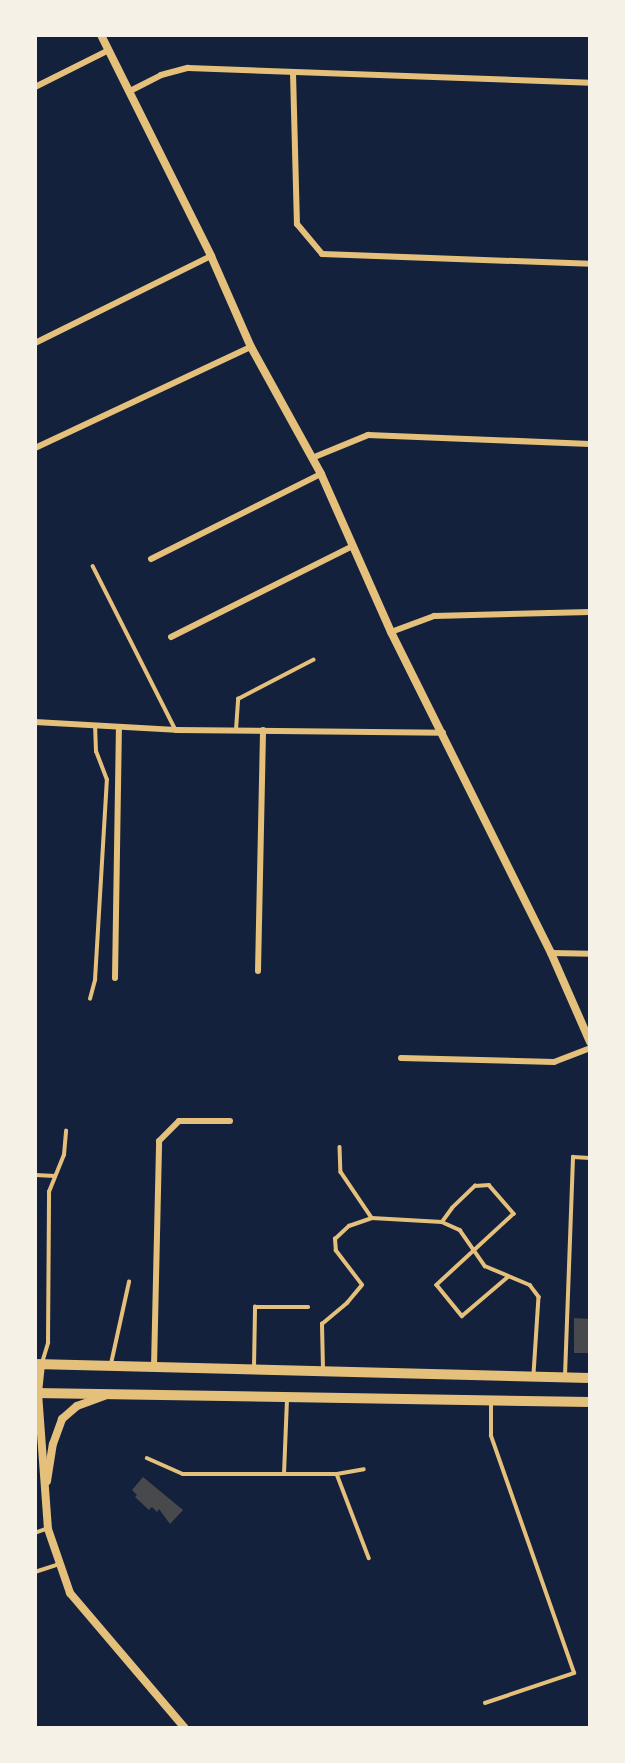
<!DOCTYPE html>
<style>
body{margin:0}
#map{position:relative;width:625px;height:1763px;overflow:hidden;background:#14213d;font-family:"PT Sans Narrow",sans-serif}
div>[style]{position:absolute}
.building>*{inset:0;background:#48494c}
.service>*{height:3.5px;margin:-1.75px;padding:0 1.75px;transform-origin:1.75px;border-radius:1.75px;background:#e5c07b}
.minor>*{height:6px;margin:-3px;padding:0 3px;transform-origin:3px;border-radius:3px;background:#e5c07b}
.tertiary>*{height:8px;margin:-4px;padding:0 4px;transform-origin:4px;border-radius:4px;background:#e5c07b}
.primary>*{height:10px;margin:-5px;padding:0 5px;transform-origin:5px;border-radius:5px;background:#e5c07b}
span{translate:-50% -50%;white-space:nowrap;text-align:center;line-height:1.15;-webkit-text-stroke:7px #f6f1e7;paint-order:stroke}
.frame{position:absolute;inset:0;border:37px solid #f6f1e7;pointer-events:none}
</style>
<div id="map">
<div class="building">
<div style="clip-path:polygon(574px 1318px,590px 1319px,590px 1353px,574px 1353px)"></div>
<div style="clip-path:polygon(143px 1477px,183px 1510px,170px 1524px,159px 1509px,157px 1512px,152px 1507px,149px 1510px,135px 1497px,137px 1495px,132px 1490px)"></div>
</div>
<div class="service">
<div style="left:93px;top:566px;width:182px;rotate:63.2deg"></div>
<div style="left:236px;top:730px;width:31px;rotate:-86deg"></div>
<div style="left:238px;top:699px;width:85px;rotate:-27.5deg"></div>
<div style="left:90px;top:999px;width:20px;rotate:-75deg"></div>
<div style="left:95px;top:980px;width:200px;rotate:-86.6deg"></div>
<div style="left:107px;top:780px;width:30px;rotate:-111deg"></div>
<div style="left:96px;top:752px;width:26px;rotate:-92deg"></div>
<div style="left:340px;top:1147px;width:25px;rotate:88deg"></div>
<div style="left:341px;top:1172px;width:55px;rotate:56deg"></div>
<div style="left:35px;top:1175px;width:20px;rotate:3deg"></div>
<div style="left:442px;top:1222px;width:17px;rotate:-54deg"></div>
<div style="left:452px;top:1208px;width:32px;rotate:-44deg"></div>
<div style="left:475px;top:1186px;width:14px;rotate:-4deg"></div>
<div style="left:489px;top:1185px;width:38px;rotate:49deg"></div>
<div style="left:514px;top:1214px;width:105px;rotate:137.3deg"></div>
<div style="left:437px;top:1285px;width:40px;rotate:51deg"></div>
<div style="left:462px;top:1316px;width:60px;rotate:-40.3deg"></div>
<div style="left:42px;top:1363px;width:21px;rotate:-73deg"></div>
<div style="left:48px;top:1343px;width:151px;rotate:-89.6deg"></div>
<div style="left:49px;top:1192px;width:40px;rotate:-68deg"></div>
<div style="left:64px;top:1155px;width:24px;rotate:-85deg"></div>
<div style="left:111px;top:1364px;width:84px;rotate:-77.6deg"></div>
<div style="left:254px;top:1367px;width:60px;rotate:-89deg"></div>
<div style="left:255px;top:1307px;width:53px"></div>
<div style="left:323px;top:1369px;width:45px;rotate:-91.3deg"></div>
<div style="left:322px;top:1324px;width:33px;rotate:-40deg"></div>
<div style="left:347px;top:1303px;width:23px;rotate:-50deg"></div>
<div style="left:362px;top:1285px;width:43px;rotate:-127.4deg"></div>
<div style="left:336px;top:1251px;width:12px;rotate:-95deg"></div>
<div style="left:335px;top:1239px;width:19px;rotate:-43deg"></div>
<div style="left:349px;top:1226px;width:24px;rotate:-19deg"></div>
<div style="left:372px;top:1218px;width:70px;rotate:3.3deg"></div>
<div style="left:442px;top:1222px;width:20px;rotate:24deg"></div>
<div style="left:460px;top:1230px;width:44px;rotate:55.2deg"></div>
<div style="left:485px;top:1266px;width:49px;rotate:22.9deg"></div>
<div style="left:530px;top:1285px;width:15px;rotate:53deg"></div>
<div style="left:539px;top:1297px;width:77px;rotate:93.7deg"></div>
<div style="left:565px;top:1376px;width:219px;rotate:-87.9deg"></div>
<div style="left:573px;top:1157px;width:17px;rotate:3deg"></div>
<div style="left:147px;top:1458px;width:39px;rotate:24deg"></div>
<div style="left:183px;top:1474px;width:154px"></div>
<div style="left:337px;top:1474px;width:27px;rotate:-10deg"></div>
<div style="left:284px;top:1474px;width:75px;rotate:-87.7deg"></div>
<div style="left:337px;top:1474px;width:90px;rotate:69.1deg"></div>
<div style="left:35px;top:1533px;width:12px;rotate:-20deg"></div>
<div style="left:35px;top:1572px;width:25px;rotate:-18deg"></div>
<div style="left:485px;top:1703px;width:94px;rotate:-18.6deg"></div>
<div style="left:574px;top:1673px;width:251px;rotate:-109.3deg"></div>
<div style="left:491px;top:1436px;width:35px;rotate:-90deg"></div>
</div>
<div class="minor">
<div style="left:293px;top:73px;width:151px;rotate:88.5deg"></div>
<div style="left:297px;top:224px;width:39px;rotate:50deg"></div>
<div style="left:322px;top:254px;width:268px;rotate:2.1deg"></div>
<div style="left:35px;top:87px;width:83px;rotate:-26.6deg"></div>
<div style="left:130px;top:91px;width:35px;rotate:-27deg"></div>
<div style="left:161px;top:75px;width:28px;rotate:-15deg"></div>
<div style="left:188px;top:68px;width:402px;rotate:2.1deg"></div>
<div style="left:35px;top:343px;width:196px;rotate:-26.3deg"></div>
<div style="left:35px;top:448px;width:238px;rotate:-25.1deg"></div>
<div style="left:312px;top:458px;width:61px;rotate:-22.3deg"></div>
<div style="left:368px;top:435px;width:222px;rotate:2.3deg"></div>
<div style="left:151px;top:559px;width:190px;rotate:-26.6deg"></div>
<div style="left:391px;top:632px;width:46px;rotate:-20.4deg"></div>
<div style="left:434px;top:616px;width:156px;rotate:-1.5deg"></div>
<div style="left:171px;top:637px;width:203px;rotate:-26.6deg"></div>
<div style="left:35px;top:722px;width:141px;rotate:3.2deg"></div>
<div style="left:176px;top:730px;width:267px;rotate:0.6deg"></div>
<div style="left:551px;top:953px;width:39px;rotate:1deg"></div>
<div style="left:258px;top:971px;width:241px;rotate:-88.8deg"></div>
<div style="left:115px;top:978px;width:250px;rotate:-89.1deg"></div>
<div style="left:401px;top:1058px;width:153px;rotate:1.5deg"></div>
<div style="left:554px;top:1062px;width:39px;rotate:-21deg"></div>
<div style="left:154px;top:1367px;width:226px;rotate:-88.7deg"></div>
<div style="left:159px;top:1141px;width:28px;rotate:-45deg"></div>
<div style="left:179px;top:1121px;width:51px"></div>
</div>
<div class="tertiary">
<div style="left:101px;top:35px;width:247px;rotate:63.5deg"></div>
<div style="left:211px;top:256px;width:99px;rotate:66.3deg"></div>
<div style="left:251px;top:347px;width:145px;rotate:61.1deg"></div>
<div style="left:321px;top:474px;width:173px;rotate:66.1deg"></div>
<div style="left:391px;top:632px;width:359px;rotate:63.5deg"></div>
<div style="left:551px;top:953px;width:97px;rotate:66.3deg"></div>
<div style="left:41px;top:1364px;width:29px;rotate:96deg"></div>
<div style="left:38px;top:1393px;width:136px;rotate:85.8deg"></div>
<div style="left:48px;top:1529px;width:68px;rotate:71deg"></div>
<div style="left:70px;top:1593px;width:177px;rotate:49.6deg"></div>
<div style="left:47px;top:1481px;width:37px;rotate:-81deg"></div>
<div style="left:53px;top:1444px;width:27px;rotate:-70deg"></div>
<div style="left:62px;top:1419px;width:20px;rotate:-41deg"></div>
<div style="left:77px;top:1406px;width:29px;rotate:-20deg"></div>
</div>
<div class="primary">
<div style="left:35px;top:1364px;width:555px;rotate:1.44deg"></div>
<div style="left:35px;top:1393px;width:555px;rotate:0.93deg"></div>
</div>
<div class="frame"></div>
</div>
